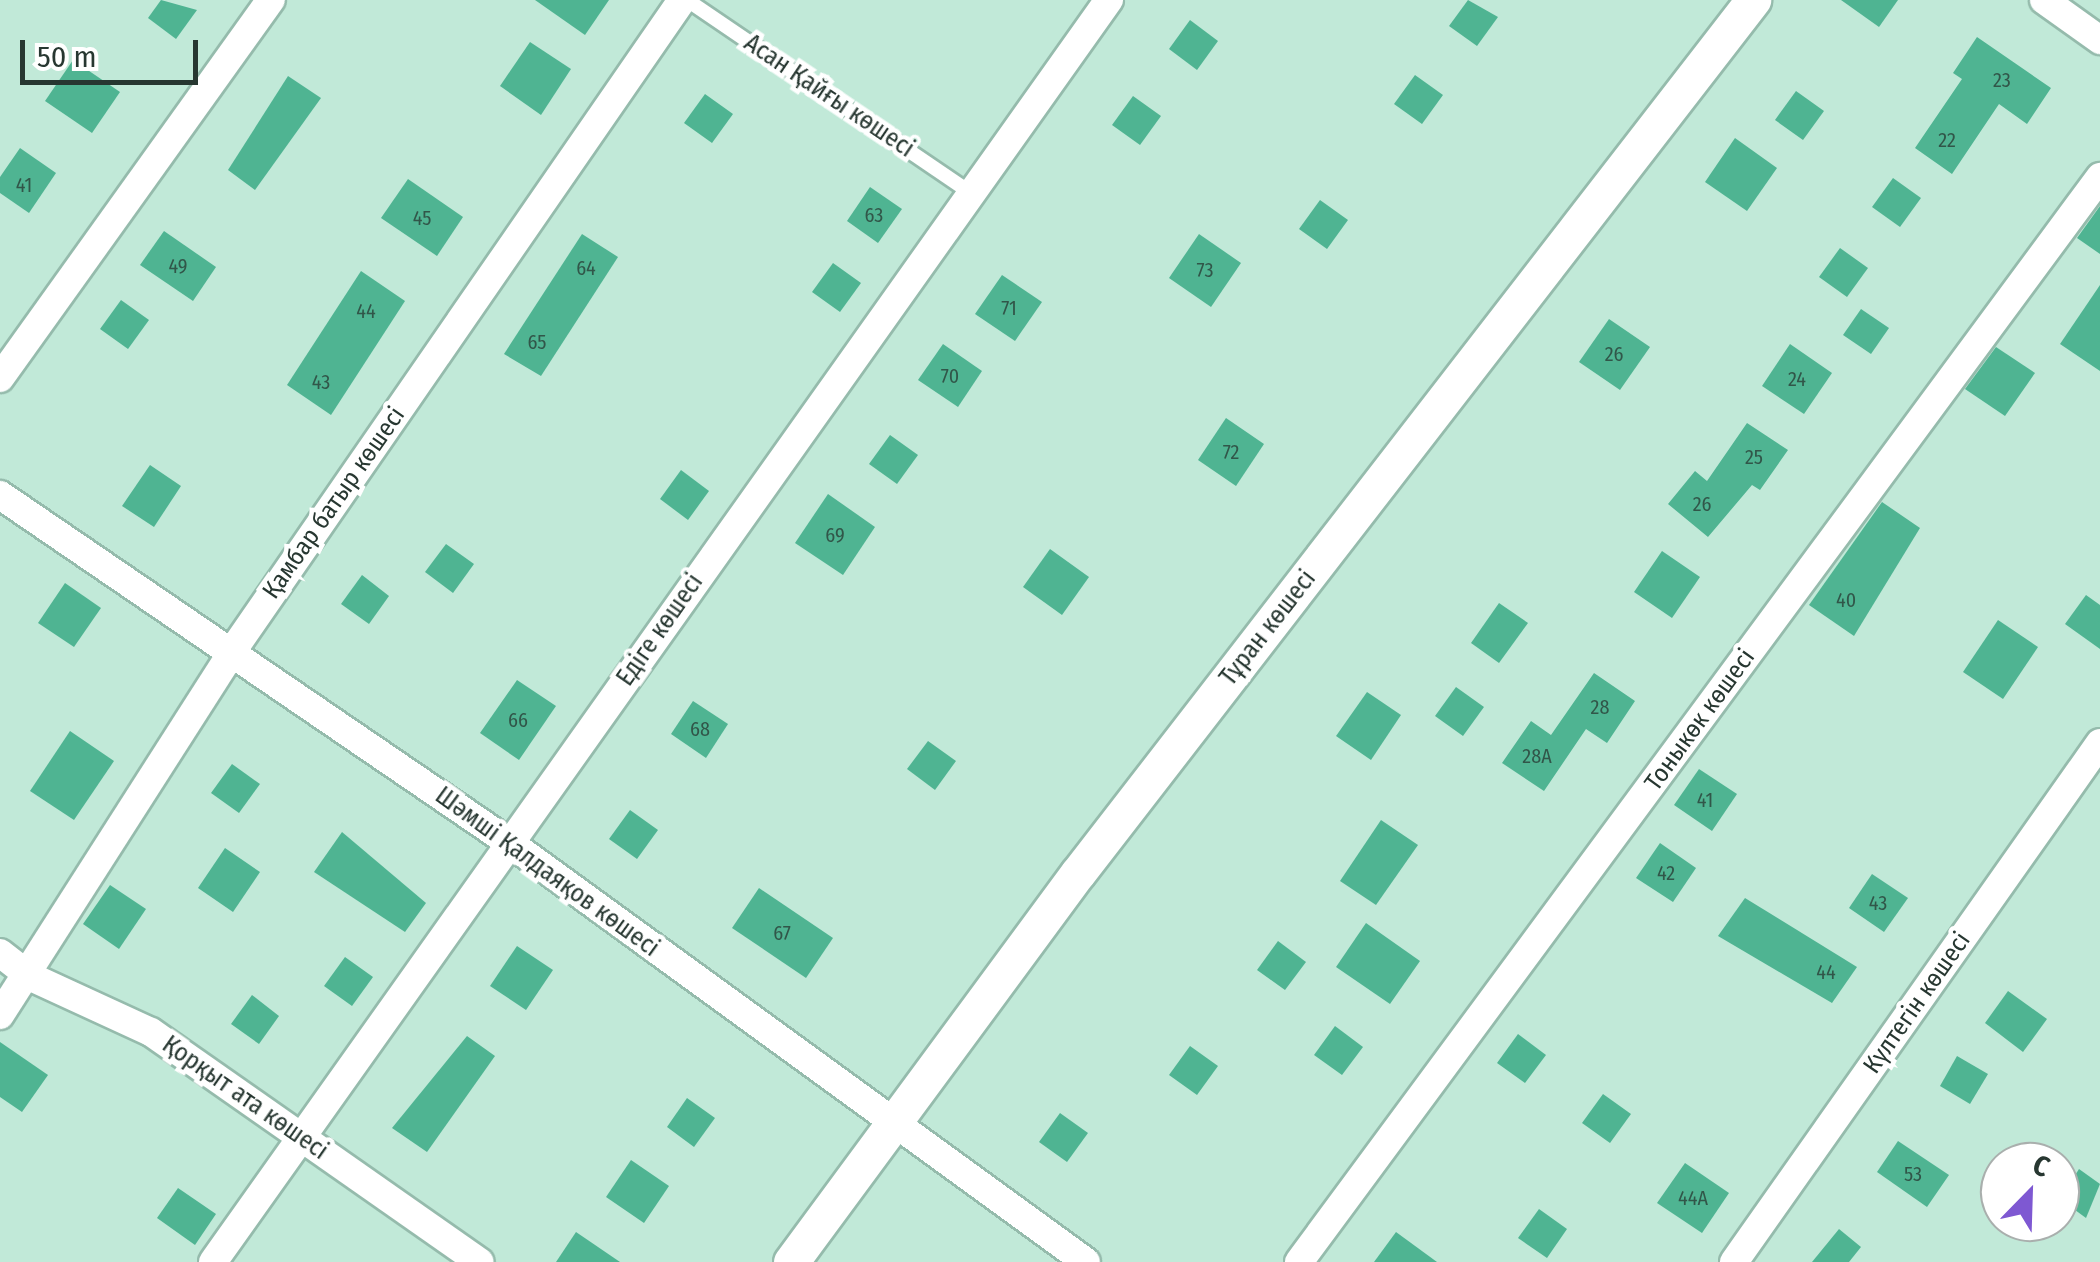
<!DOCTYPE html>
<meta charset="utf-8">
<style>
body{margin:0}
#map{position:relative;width:2100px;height:1262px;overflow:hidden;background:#c1e9d8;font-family:"Fira Sans Condensed",sans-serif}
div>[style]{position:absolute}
.building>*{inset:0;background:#4fb492}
.roads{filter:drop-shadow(2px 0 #95bbac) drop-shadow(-2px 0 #95bbac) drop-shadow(0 2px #95bbac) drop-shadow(0 -2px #95bbac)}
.service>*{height:14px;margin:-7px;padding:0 7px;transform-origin:7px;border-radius:7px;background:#fff}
.minor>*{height:28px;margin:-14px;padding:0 14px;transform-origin:14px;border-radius:14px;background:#fff}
.tertiary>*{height:35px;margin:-17.5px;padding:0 17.5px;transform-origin:17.5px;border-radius:17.5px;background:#fff}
span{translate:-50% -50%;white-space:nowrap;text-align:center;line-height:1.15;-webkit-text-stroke:9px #fff;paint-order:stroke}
.number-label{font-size:20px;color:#315649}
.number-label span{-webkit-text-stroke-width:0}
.street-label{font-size:25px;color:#273731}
.north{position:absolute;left:1980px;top:1142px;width:100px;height:100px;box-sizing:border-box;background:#fff;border:2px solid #a9afad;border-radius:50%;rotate:23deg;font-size:28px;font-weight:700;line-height:40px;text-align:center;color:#273731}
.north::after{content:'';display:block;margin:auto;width:35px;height:45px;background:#7e58d2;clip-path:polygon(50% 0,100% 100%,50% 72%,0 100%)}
.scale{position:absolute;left:20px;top:40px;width:178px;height:45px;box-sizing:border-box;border:5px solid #273731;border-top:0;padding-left:12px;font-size:30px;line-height:35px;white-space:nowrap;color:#273731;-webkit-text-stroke:8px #fff;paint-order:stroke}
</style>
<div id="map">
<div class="building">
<div style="clip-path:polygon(161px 0,197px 10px,176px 39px,148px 18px)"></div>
<div style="clip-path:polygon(535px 0,609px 0,585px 35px)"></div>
<div style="clip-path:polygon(1468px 0,1498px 17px,1477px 46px,1449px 26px)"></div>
<div style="clip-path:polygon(1841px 0,1898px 0,1879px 27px)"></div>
<div style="clip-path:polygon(1190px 20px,1218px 41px,1197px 70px,1169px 49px)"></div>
<div style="clip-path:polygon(1977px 37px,2051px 88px,2027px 124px,1999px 104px,1952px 174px,1915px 148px,1962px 79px,1953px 73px)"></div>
<div style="clip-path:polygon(530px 42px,571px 69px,541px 115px,500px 86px)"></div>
<div style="clip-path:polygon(73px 60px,120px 92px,92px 133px,45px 101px)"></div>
<div style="clip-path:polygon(1415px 75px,1443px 95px,1422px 124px,1394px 104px)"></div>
<div style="clip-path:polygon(288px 76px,321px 98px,255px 190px,228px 170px)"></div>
<div style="clip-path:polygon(1796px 91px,1824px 111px,1803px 140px,1775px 120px)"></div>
<div style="clip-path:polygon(705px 94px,733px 114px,712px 143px,684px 123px)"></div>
<div style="clip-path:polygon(1133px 96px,1161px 116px,1140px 145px,1112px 125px)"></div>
<div style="clip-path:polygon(1735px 138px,1777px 168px,1747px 211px,1705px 182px)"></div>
<div style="clip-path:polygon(20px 148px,56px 173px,29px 213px,0 193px,0 177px)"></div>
<div style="clip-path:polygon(1893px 178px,1921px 198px,1900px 227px,1872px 207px)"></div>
<div style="clip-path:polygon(408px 179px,463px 217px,437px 256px,381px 218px)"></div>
<div style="clip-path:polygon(870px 187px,902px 209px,878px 243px,847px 221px)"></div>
<div style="clip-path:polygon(1320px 200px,1348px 220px,1327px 249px,1299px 229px)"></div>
<div style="clip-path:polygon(2100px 206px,2100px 254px,2077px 238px)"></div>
<div style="clip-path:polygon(164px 231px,216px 267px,193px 301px,140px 265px)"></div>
<div style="clip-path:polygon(582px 234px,618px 257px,541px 376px,504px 354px)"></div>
<div style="clip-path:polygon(1199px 234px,1241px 263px,1211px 307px,1169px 278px)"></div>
<div style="clip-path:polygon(1840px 248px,1868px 268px,1847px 297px,1819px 277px)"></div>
<div style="clip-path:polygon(833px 263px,861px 283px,840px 312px,812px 292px)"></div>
<div style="clip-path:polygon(361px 271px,405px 301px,331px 415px,287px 385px)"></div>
<div style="clip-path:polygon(1002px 275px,1042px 302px,1015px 341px,975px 314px)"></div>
<div style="clip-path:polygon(2100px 285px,2100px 371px,2060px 344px)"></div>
<div style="clip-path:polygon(121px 300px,149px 320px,128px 349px,100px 329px)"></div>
<div style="clip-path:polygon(1861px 309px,1889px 328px,1871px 354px,1843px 335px)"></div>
<div style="clip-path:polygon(1609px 319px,1650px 347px,1620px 390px,1579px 362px)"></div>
<div style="clip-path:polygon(943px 344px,982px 371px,958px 407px,918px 380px)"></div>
<div style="clip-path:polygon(1790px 344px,1832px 373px,1804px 414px,1762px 386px)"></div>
<div style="clip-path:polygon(1996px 347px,2035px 373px,2005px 416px,1965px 389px)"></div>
<div style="clip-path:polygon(1226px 418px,1264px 444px,1236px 486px,1198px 460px)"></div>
<div style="clip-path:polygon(1747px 423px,1788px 450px,1760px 490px,1752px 485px,1708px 537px,1668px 504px,1695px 471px,1707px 481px)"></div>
<div style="clip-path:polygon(890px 435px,918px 455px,897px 484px,869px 464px)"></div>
<div style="clip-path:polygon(150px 465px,181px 486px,154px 527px,122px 506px)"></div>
<div style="clip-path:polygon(681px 470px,709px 491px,688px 520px,660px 499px)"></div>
<div style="clip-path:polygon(828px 494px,875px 527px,843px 575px,795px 543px)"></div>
<div style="clip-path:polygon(1882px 502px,1920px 528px,1854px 636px,1809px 605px)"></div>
<div style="clip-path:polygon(446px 544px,474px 564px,453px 593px,425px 572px)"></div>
<div style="clip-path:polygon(1050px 549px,1089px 577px,1062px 615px,1023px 587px)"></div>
<div style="clip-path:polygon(1662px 551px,1700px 577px,1672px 618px,1634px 592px)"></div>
<div style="clip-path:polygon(362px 575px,389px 596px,369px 624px,341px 604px)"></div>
<div style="clip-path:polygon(65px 583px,101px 608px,74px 647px,38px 623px)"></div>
<div style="clip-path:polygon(2086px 595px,2100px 605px,2100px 649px,2065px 624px)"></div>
<div style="clip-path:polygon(1499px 603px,1528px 623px,1499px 663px,1471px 643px)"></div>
<div style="clip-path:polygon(1998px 620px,2038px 647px,2003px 699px,1963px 672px)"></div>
<div style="clip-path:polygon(1594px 673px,1635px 701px,1607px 743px,1586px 729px,1544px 791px,1502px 763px,1531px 721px,1551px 735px)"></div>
<div style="clip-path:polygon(517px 680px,556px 706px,519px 760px,480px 733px)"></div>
<div style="clip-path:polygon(1456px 687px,1484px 707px,1463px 736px,1435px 716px)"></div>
<div style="clip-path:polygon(1367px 692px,1401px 715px,1371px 760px,1336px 736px)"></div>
<div style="clip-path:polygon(693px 701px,728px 724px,706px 758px,671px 734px)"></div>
<div style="clip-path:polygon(70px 731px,114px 761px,74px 820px,30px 791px)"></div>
<div style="clip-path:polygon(928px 741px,956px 761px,935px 790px,907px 769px)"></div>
<div style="clip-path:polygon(232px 764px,260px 784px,239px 813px,211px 793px)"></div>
<div style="clip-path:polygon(1699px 769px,1737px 794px,1712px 831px,1674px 805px)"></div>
<div style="clip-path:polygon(630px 810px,658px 830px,637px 859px,609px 839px)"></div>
<div style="clip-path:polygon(1381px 820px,1418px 845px,1376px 905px,1340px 881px)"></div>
<div style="clip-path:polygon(342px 832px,426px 903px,405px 932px,314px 872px)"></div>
<div style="clip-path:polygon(1660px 843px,1696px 868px,1673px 902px,1636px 878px)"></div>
<div style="clip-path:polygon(225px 848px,260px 872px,233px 912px,198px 888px)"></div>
<div style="clip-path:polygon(1872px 874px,1908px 898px,1884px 932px,1849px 908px)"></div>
<div style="clip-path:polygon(110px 885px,146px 909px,119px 949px,83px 924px)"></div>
<div style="clip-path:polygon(759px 888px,833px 938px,806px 978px,732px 928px)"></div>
<div style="clip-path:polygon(1745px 898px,1857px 967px,1832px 1003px,1718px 936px)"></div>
<div style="clip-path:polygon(1366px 923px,1420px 961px,1390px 1004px,1336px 967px)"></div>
<div style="clip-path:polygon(1278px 941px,1306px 962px,1285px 990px,1257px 970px)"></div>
<div style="clip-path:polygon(517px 946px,553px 970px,526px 1010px,490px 986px)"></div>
<div style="clip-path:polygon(345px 957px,373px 977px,352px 1006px,324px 986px)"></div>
<div style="clip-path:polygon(2008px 991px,2047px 1019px,2023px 1052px,1985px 1023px)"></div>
<div style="clip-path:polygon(252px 995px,279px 1016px,259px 1044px,231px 1024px)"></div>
<div style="clip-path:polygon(1335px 1026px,1363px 1047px,1342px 1075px,1314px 1055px)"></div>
<div style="clip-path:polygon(1518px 1034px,1546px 1055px,1525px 1083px,1497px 1063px)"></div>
<div style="clip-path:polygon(467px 1036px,495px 1056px,427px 1152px,392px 1128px)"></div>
<div style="clip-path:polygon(0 1042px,48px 1075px,22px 1112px,0 1097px)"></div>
<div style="clip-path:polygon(1190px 1046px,1218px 1066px,1197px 1095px,1169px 1075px)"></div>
<div style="clip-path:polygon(1957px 1056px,1988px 1074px,1970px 1104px,1940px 1086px)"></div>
<div style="clip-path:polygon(1603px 1094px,1631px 1114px,1610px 1143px,1582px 1123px)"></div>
<div style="clip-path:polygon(687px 1098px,715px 1118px,694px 1147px,667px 1127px)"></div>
<div style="clip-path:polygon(1060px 1113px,1088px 1133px,1067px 1162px,1039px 1142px)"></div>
<div style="clip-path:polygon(1898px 1141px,1949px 1175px,1927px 1207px,1877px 1172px)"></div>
<div style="clip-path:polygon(631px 1160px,669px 1186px,644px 1223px,606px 1197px)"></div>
<div style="clip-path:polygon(1685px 1163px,1729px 1193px,1702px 1233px,1657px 1203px)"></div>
<div style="clip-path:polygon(2079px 1169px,2100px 1184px,2086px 1218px,2060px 1199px)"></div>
<div style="clip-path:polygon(178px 1188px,216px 1214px,195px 1245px,157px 1218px)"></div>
<div style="clip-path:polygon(1539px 1209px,1567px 1229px,1547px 1258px,1518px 1238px)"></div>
<div style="clip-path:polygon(1839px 1229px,1861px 1247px,1849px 1262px,1812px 1262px)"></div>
<div style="clip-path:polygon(576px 1232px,620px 1262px,556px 1262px)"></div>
<div style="clip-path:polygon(1396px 1232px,1437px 1262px,1374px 1262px)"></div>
</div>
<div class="roads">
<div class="service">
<div style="left:687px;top:0;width:343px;rotate:34.2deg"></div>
</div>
<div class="minor">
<div style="left:2044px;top:0;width:69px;rotate:35.5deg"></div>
<div style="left:0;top:378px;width:465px;rotate:-54.4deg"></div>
<div style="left:0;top:495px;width:617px;rotate:34.31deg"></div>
<div style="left:510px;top:843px;width:712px;rotate:36.03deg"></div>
<div style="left:0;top:953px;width:37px;rotate:38deg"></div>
<div style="left:29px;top:976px;width:134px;rotate:24.7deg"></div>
<div style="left:151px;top:1032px;width:401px;rotate:35deg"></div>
<div style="left:0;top:1015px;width:433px;rotate:-57.4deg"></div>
<div style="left:233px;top:650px;width:790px;rotate:-55.36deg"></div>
<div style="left:213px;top:1262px;width:1548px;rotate:-54.63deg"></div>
<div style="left:1299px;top:1262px;width:1349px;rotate:-53.56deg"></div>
<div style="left:1734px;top:1262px;width:635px;rotate:-54.81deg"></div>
</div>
<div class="tertiary">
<div style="left:791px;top:1262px;width:483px;rotate:-53.6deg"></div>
<div style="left:1078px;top:873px;width:1104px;rotate:-52.29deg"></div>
</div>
</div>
<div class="number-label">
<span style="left:2002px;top:80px">23</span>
<span style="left:1947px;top:140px">22</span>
<span style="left:24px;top:185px">41</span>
<span style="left:874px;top:215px">63</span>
<span style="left:422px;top:218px">45</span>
<span style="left:178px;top:266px">49</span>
<span style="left:586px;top:268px">64</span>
<span style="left:1205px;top:270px">73</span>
<span style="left:1009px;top:308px">71</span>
<span style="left:366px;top:311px">44</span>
<span style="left:537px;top:342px">65</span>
<span style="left:1614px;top:354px">26</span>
<span style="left:950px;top:376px">70</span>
<span style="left:1797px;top:379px">24</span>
<span style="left:321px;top:382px">43</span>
<span style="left:1231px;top:452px">72</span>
<span style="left:1754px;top:457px">25</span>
<span style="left:1702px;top:504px">26</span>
<span style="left:835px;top:535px">69</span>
<span style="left:1846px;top:600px">40</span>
<span style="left:1600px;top:707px">28</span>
<span style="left:518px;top:720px">66</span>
<span style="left:700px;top:729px">68</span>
<span style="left:1537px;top:756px">28А</span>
<span style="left:1705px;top:800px">41</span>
<span style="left:1666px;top:873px">42</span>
<span style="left:1878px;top:903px">43</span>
<span style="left:782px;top:933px">67</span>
<span style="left:1826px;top:972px">44</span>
<span style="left:1913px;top:1174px">53</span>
<span style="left:1693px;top:1198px">44А</span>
</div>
<div class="street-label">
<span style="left:829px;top:96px;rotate:34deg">Асан Қайғы көшесі</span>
<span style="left:334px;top:503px;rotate:-55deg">Қамбар батыр көшесі</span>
<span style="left:1268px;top:628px;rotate:-52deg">Тұран көшесі</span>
<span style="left:660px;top:630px;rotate:-55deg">Едіге көшесі</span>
<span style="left:1700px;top:720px;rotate:-54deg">Тоныкөк көшесі</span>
<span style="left:547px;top:872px;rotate:36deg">Шәмші Қалдаяқов көшесі</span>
<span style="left:1917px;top:1003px;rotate:-55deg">Күлтегін көшесі</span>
<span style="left:245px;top:1098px;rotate:35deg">Қорқыт ата көшесі</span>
</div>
<div class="north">С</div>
<div class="scale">50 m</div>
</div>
